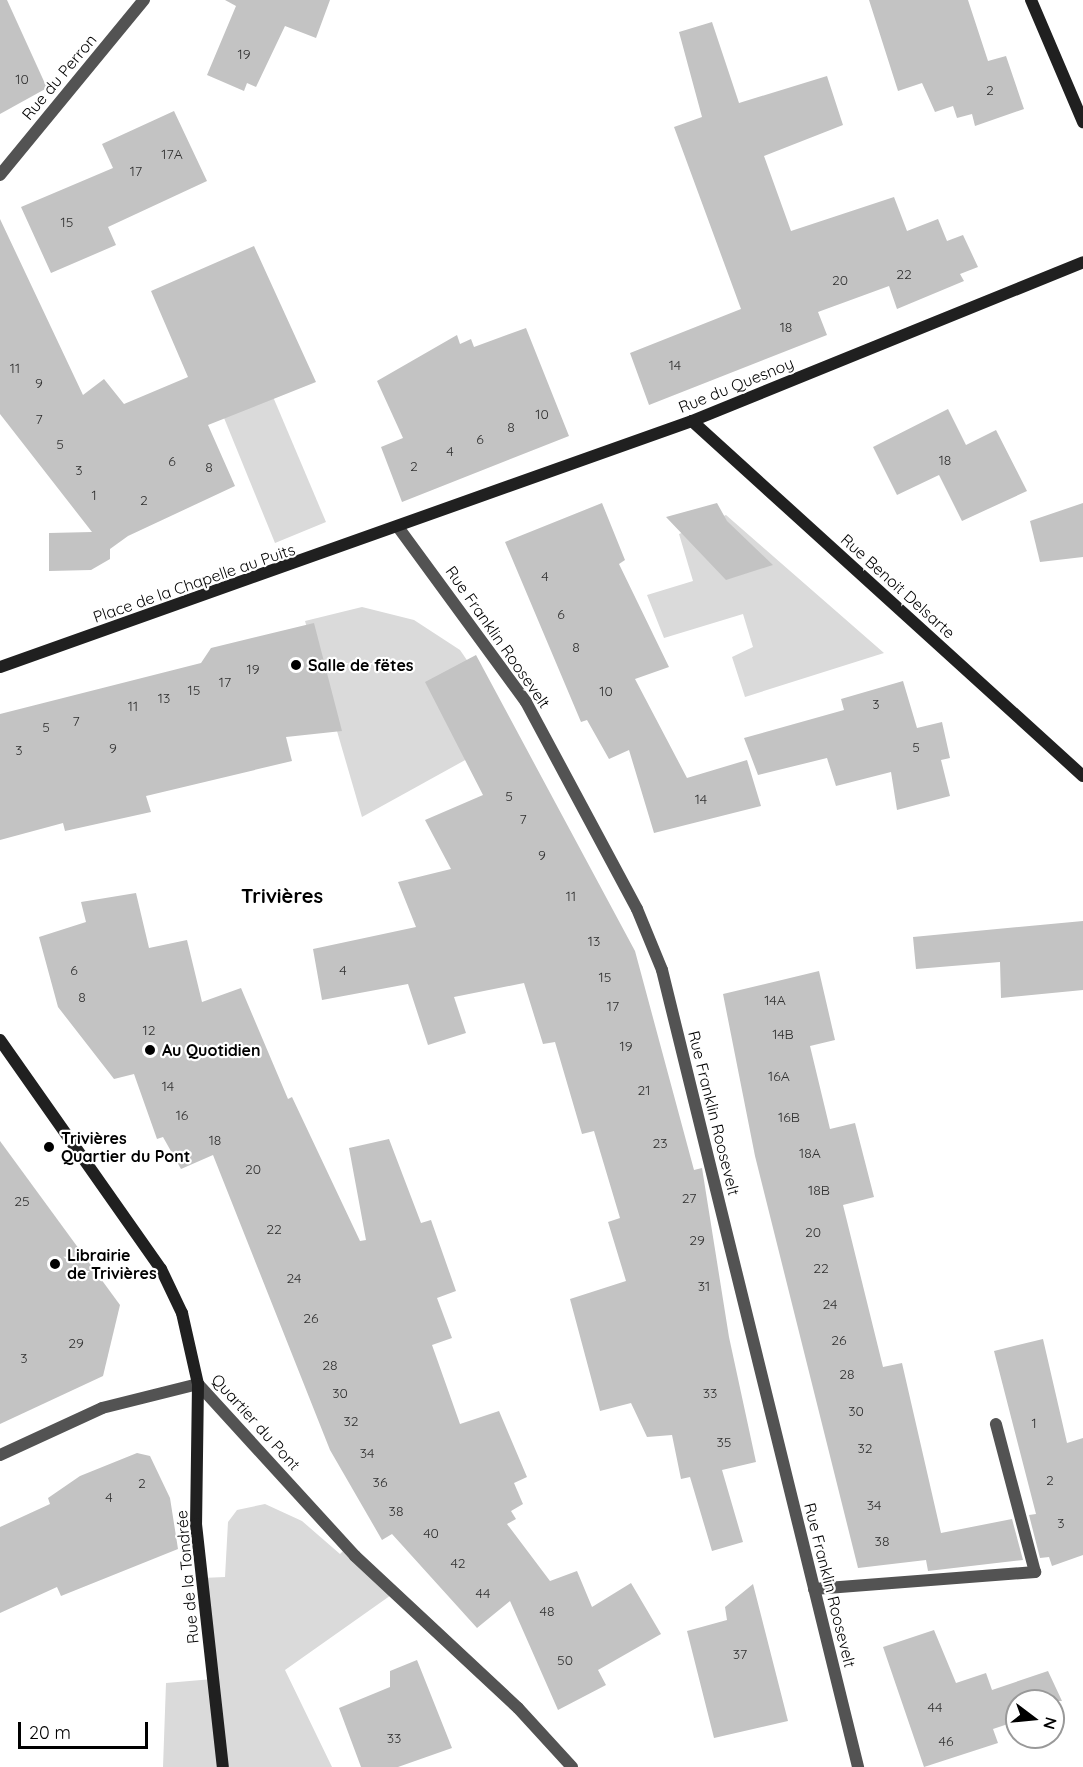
<!DOCTYPE html>
<meta charset="utf-8">
<style>
body{margin:0}
#map{position:relative;width:1083px;height:1767px;overflow:hidden;background:#fff;font-family:Quicksand,sans-serif}
div>[style]{position:absolute}
.green>*{inset:0;background:#dadada}
.building>*{inset:0;background:#c3c3c3}
.lane>*{height:12px;margin:-6px;padding:0 6px;transform-origin:6px;border-radius:6px;background:#535353}
.street>*{height:12px;margin:-6px;padding:0 6px;transform-origin:6px;border-radius:6px;background:#535353}
.secondary>*{height:12px;margin:-6px;padding:0 6px;transform-origin:6px;border-radius:6px;background:#202020}
.dots>*{width:16px;height:16px;translate:-50% -50%;box-sizing:border-box;border:3px solid #fff;border-radius:50%}
span{translate:-50% -50%;white-space:nowrap;text-align:center;line-height:1.15;-webkit-text-stroke:4.5px #fff;paint-order:stroke}
.number-label{font-size:14px;color:#313131}
.number-label span{-webkit-text-stroke-width:0}
.street-label{font-size:16px;color:#000}
.poi-label{font-size:16px;color:#000;font-weight:700}
.left{translate:0 -50%;text-align:left}
.quarter-label{font-size:20px;color:#000;font-weight:700}
.north{position:absolute;left:1005px;top:1689px;width:60px;height:60px;box-sizing:border-box;background:#fff;border:2px solid #999;border-radius:50%;rotate:106deg;font-size:16px;font-weight:700;line-height:24px;text-align:center;color:#000}
.north::after{content:'';display:block;margin:auto;width:21px;height:27px;background:#000;clip-path:polygon(50% 0,100% 100%,50% 72%,0 100%)}
.scale{position:absolute;left:18px;top:1722px;width:130px;height:27px;box-sizing:border-box;border:3px solid #000;border-top:0;padding-left:8px;font-size:18px;line-height:21px;white-space:nowrap;color:#000;-webkit-text-stroke:4px #fff;paint-order:stroke}
</style>
<div id="map">
<div class="green">
<div style="clip-path:polygon(271px 392px,326px 522px,275px 543px,222px 413px)"></div>
<div style="clip-path:polygon(726px 515px,884px 653px,745px 697px,732px 657px,753px 647px,743px 614px,664px 638px,647px 595px,693px 581px,679px 534px)"></div>
<div style="clip-path:polygon(362px 607px,414px 620px,460px 650px,516px 732px,362px 817px,305px 621px)"></div>
<div style="clip-path:polygon(265px 1504px,302px 1521px,340px 1554px,347px 1547px,394px 1593px,285px 1670px,332px 1767px,163px 1767px,166px 1683px,213px 1679px,202px 1578px,225px 1577px,228px 1522px,237px 1510px)"></div>
</div>
<div class="building">
<div style="clip-path:polygon(0 0,7px 0,47px 88px,0 114px)"></div>
<div style="clip-path:polygon(225px 0,330px 0,316px 38px,285px 26px,256px 87px,247px 83px,244px 91px,207px 75px,236px 6px)"></div>
<div style="clip-path:polygon(869px 0,968px 0,988px 61px,1006px 56px,1024px 109px,975px 126px,972px 114px,957px 118px,953px 106px,935px 112px,922px 83px,898px 91px)"></div>
<div style="clip-path:polygon(712px 22px,739px 103px,827px 76px,843px 125px,764px 156px,791px 231px,894px 197px,907px 231px,938px 219px,947px 241px,963px 235px,978px 267px,960px 274px,964px 281px,897px 309px,889px 286px,818px 312px,827px 335px,649px 405px,630px 353px,741px 309px,674px 127px,702px 117px,679px 32px)"></div>
<div style="clip-path:polygon(174px 111px,207px 181px,108px 227px,116px 245px,51px 273px,21px 207px,113px 168px,102px 144px)"></div>
<div style="clip-path:polygon(0 219px,83px 395px,104px 379px,124px 404px,188px 377px,151px 291px,254px 246px,316px 382px,208px 425px,235px 486px,128px 536px,110px 549px,110px 559px,91px 570px,49px 571px,49px 533px,92px 532px,0 414px)"></div>
<div style="clip-path:polygon(526px 328px,569px 436px,402px 502px,381px 447px,403px 438px,377px 381px,457px 335px,460px 344px,471px 339px,474px 347px)"></div>
<div style="clip-path:polygon(948px 409px,966px 445px,996px 430px,1027px 491px,962px 521px,939px 475px,897px 495px,873px 447px)"></div>
<div style="clip-path:polygon(602px 503px,625px 560px,619px 564px,669px 667px,635px 679px,687px 778px,747px 760px,761px 806px,654px 833px,629px 750px,609px 759px,587px 720px,581px 722px,505px 542px)"></div>
<div style="clip-path:polygon(717px 503px,727px 521px,773px 565px,726px 580px,666px 517px)"></div>
<div style="clip-path:polygon(1083px 503px,1083px 557px,1040px 562px,1030px 521px)"></div>
<div style="clip-path:polygon(314px 623px,342px 731px,286px 737px,292px 761px,146px 796px,151px 812px,65px 831px,63px 823px,0 840px,0 714px,201px 663px,211px 648px)"></div>
<div style="clip-path:polygon(476px 655px,635px 951px,694px 1170px,702px 1168px,729px 1337px,756px 1462px,722px 1470px,743px 1542px,712px 1551px,690px 1477px,681px 1479px,672px 1435px,647px 1437px,631px 1403px,600px 1411px,570px 1299px,626px 1281px,608px 1222px,620px 1218px,594px 1131px,582px 1134px,555px 1042px,543px 1044px,524px 983px,454px 997px,466px 1033px,428px 1045px,408px 984px,322px 1000px,313px 949px,416px 927px,398px 882px,451px 869px,425px 820px,483px 795px,425px 682px)"></div>
<div style="clip-path:polygon(903px 681px,917px 728px,942px 722px,950px 758px,941px 760px,950px 796px,897px 810px,891px 772px,836px 786px,827px 758px,758px 775px,744px 738px,844px 710px,841px 699px)"></div>
<div style="clip-path:polygon(136px 893px,149px 948px,187px 940px,202px 1002px,241px 988px,288px 1099px,292px 1097px,360px 1241px,366px 1240px,349px 1148px,389px 1139px,421px 1223px,431px 1220px,456px 1291px,437px 1298px,452px 1338px,432px 1345px,460px 1424px,499px 1411px,527px 1477px,514px 1483px,523px 1504px,511px 1511px,516px 1519px,507px 1524px,550px 1581px,577px 1571px,592px 1607px,631px 1583px,661px 1634px,598px 1670px,606px 1685px,558px 1710px,510px 1601px,477px 1628px,392px 1534px,382px 1540px,330px 1450px,213px 1155px,181px 1169px,163px 1137px,157px 1139px,134px 1074px,114px 1079px,58px 1007px,39px 937px,86px 922px,81px 902px)"></div>
<div style="clip-path:polygon(1083px 921px,1083px 990px,1001px 998px,1000px 962px,916px 969px,913px 937px)"></div>
<div style="clip-path:polygon(819px 971px,835px 1040px,810px 1046px,830px 1129px,855px 1123px,874px 1197px,843px 1205px,883px 1367px,902px 1363px,941px 1533px,1012px 1519px,1023px 1560px,928px 1571px,926px 1560px,858px 1568px,755px 1156px,723px 994px)"></div>
<div style="clip-path:polygon(0 1141px,120px 1305px,103px 1376px,0 1424px)"></div>
<div style="clip-path:polygon(1043px 1339px,1067px 1443px,1083px 1438px,1083px 1555px,1052px 1566px,1049px 1557px,1040px 1558px,1029px 1515px,1036px 1514px,994px 1351px)"></div>
<div style="clip-path:polygon(137px 1453px,150px 1456px,170px 1498px,178px 1549px,61px 1596px,57px 1587px,0 1613px,0 1527px,50px 1504px,48px 1498px,80px 1476px)"></div>
<div style="clip-path:polygon(753px 1584px,788px 1721px,714px 1738px,687px 1631px,727px 1620px,725px 1607px)"></div>
<div style="clip-path:polygon(934px 1630px,956px 1683px,986px 1673px,992px 1690px,1048px 1671px,1062px 1701px,1017px 1701px,1017px 1721px,993px 1729px,998px 1743px,924px 1767px,883px 1647px)"></div>
<div style="clip-path:polygon(417px 1660px,452px 1748px,398px 1767px,361px 1767px,339px 1708px,390px 1687px,390px 1671px)"></div>
</div>
<div class="lane">
<div style="left:814px;top:1589px;width:222px;rotate:-4.4deg"></div>
<div style="left:1035px;top:1572px;width:153px;rotate:-104.8deg"></div>
</div>
<div class="street">
<div style="left:0;top:175px;width:227px;rotate:-50.6deg"></div>
<div style="left:398px;top:527px;width:217px;rotate:53.8deg"></div>
<div style="left:526px;top:702px;width:235px;rotate:61.8deg"></div>
<div style="left:637px;top:909px;width:66px;rotate:67.7deg"></div>
<div style="left:662px;top:970px;width:821px;rotate:76.18deg"></div>
<div style="left:0;top:1455px;width:112px;rotate:-24.7deg"></div>
<div style="left:102px;top:1408px;width:99px;rotate:-14deg"></div>
<div style="left:198px;top:1384px;width:233px;rotate:47.6deg"></div>
<div style="left:355px;top:1556px;width:223px;rotate:43deg"></div>
<div style="left:518px;top:1708px;width:80px;rotate:47.5deg"></div>
</div>
<div class="secondary">
<div style="left:1031px;top:0;width:133px;rotate:66.9deg"></div>
<div style="left:692px;top:421px;width:528px;rotate:42.24deg"></div>
<div style="left:0;top:667px;width:734px;rotate:-19.57deg"></div>
<div style="left:692px;top:421px;width:422px;rotate:-22.1deg"></div>
<div style="left:0;top:1040px;width:280px;rotate:54.9deg"></div>
<div style="left:161px;top:1269px;width:49px;rotate:64.5deg"></div>
<div style="left:182px;top:1313px;width:73px;rotate:77.3deg"></div>
<div style="left:198px;top:1384px;width:140px;rotate:90.8deg"></div>
<div style="left:196px;top:1524px;width:244px;rotate:83.7deg"></div>
</div>
<div class="dots">
<div style="left:296px;top:665px;background:#000"></div>
<div style="left:150px;top:1050px;background:#000"></div>
<div style="left:49px;top:1147px;background:#000"></div>
<div style="left:55px;top:1264px;background:#000"></div>
</div>
<div class="number-label">
<span style="left:244px;top:54px">19</span>
<span style="left:22px;top:79px">10</span>
<span style="left:990px;top:90px">2</span>
<span style="left:172px;top:154px">17A</span>
<span style="left:136px;top:171px">17</span>
<span style="left:67px;top:222px">15</span>
<span style="left:904px;top:274px">22</span>
<span style="left:840px;top:280px">20</span>
<span style="left:786px;top:327px">18</span>
<span style="left:675px;top:365px">14</span>
<span style="left:15px;top:368px">11</span>
<span style="left:39px;top:383px">9</span>
<span style="left:542px;top:414px">10</span>
<span style="left:39px;top:419px">7</span>
<span style="left:511px;top:427px">8</span>
<span style="left:480px;top:439px">6</span>
<span style="left:60px;top:444px">5</span>
<span style="left:450px;top:451px">4</span>
<span style="left:945px;top:460px">18</span>
<span style="left:172px;top:461px">6</span>
<span style="left:414px;top:466px">2</span>
<span style="left:209px;top:467px">8</span>
<span style="left:79px;top:470px">3</span>
<span style="left:94px;top:495px">1</span>
<span style="left:144px;top:500px">2</span>
<span style="left:545px;top:576px">4</span>
<span style="left:561px;top:614px">6</span>
<span style="left:576px;top:647px">8</span>
<span style="left:253px;top:669px">19</span>
<span style="left:225px;top:682px">17</span>
<span style="left:194px;top:690px">15</span>
<span style="left:606px;top:691px">10</span>
<span style="left:164px;top:698px">13</span>
<span style="left:876px;top:704px">3</span>
<span style="left:133px;top:706px">11</span>
<span style="left:76px;top:721px">7</span>
<span style="left:46px;top:727px">5</span>
<span style="left:916px;top:747px">5</span>
<span style="left:113px;top:748px">9</span>
<span style="left:19px;top:750px">3</span>
<span style="left:509px;top:796px">5</span>
<span style="left:701px;top:799px">14</span>
<span style="left:523px;top:819px">7</span>
<span style="left:542px;top:855px">9</span>
<span style="left:571px;top:896px">11</span>
<span style="left:594px;top:941px">13</span>
<span style="left:74px;top:970px">6</span>
<span style="left:343px;top:970px">4</span>
<span style="left:605px;top:977px">15</span>
<span style="left:82px;top:997px">8</span>
<span style="left:775px;top:1000px">14A</span>
<span style="left:613px;top:1006px">17</span>
<span style="left:149px;top:1030px">12</span>
<span style="left:783px;top:1034px">14B</span>
<span style="left:626px;top:1046px">19</span>
<span style="left:779px;top:1076px">16A</span>
<span style="left:168px;top:1086px">14</span>
<span style="left:644px;top:1090px">21</span>
<span style="left:182px;top:1115px">16</span>
<span style="left:789px;top:1117px">16B</span>
<span style="left:215px;top:1140px">18</span>
<span style="left:660px;top:1143px">23</span>
<span style="left:810px;top:1153px">18A</span>
<span style="left:253px;top:1169px">20</span>
<span style="left:819px;top:1190px">18B</span>
<span style="left:689px;top:1198px">27</span>
<span style="left:22px;top:1201px">25</span>
<span style="left:274px;top:1229px">22</span>
<span style="left:813px;top:1232px">20</span>
<span style="left:697px;top:1240px">29</span>
<span style="left:821px;top:1268px">22</span>
<span style="left:294px;top:1278px">24</span>
<span style="left:704px;top:1286px">31</span>
<span style="left:830px;top:1304px">24</span>
<span style="left:311px;top:1318px">26</span>
<span style="left:839px;top:1340px">26</span>
<span style="left:76px;top:1343px">29</span>
<span style="left:24px;top:1358px">3</span>
<span style="left:330px;top:1365px">28</span>
<span style="left:847px;top:1374px">28</span>
<span style="left:340px;top:1393px">30</span>
<span style="left:710px;top:1393px">33</span>
<span style="left:856px;top:1411px">30</span>
<span style="left:351px;top:1421px">32</span>
<span style="left:1034px;top:1423px">1</span>
<span style="left:724px;top:1442px">35</span>
<span style="left:865px;top:1448px">32</span>
<span style="left:367px;top:1453px">34</span>
<span style="left:1050px;top:1480px">2</span>
<span style="left:380px;top:1482px">36</span>
<span style="left:142px;top:1483px">2</span>
<span style="left:109px;top:1497px">4</span>
<span style="left:874px;top:1505px">34</span>
<span style="left:396px;top:1511px">38</span>
<span style="left:1061px;top:1523px">3</span>
<span style="left:431px;top:1533px">40</span>
<span style="left:882px;top:1541px">38</span>
<span style="left:458px;top:1563px">42</span>
<span style="left:483px;top:1593px">44</span>
<span style="left:547px;top:1611px">48</span>
<span style="left:740px;top:1654px">37</span>
<span style="left:565px;top:1660px">50</span>
<span style="left:935px;top:1707px">44</span>
<span style="left:394px;top:1738px">33</span>
<span style="left:946px;top:1741px">46</span>
</div>
<div class="street-label">
<span style="left:59px;top:77px;rotate:-50deg">Rue du Perron</span>
<span style="left:736px;top:385px;rotate:-22deg">Rue du Quesnoy</span>
<span style="left:194px;top:583px;rotate:-19deg">Place de la Chapelle au Puits</span>
<span style="left:898px;top:586px;rotate:42deg">Rue Benoit Delsarte</span>
<span style="left:498px;top:637px;rotate:55deg">Rue Franklin Roosevelt</span>
<span style="left:714px;top:1113px;rotate:76deg">Rue Franklin Roosevelt</span>
<span style="left:256px;top:1422px;rotate:48deg">Quartier du Pont</span>
<span style="left:187px;top:1577px;rotate:-95deg">Rue de la Tondrée</span>
<span style="left:830px;top:1585px;rotate:76deg">Rue Franklin Roosevelt</span>
</div>
<div class="poi-label">
<span class="left" style="left:308px;top:665px">Salle de fëtes</span>
<span class="left" style="left:162px;top:1050px">Au Quotidien</span>
<span class="left" style="left:61px;top:1147px">Trivières<br>Quartier du Pont</span>
<span class="left" style="left:67px;top:1264px">Librairie<br>de Trivières</span>
</div>
<div class="quarter-label">
<span style="left:282px;top:895px">Trivières</span>
</div>
<div class="north">N</div>
<div class="scale">20 m</div>
</div>
